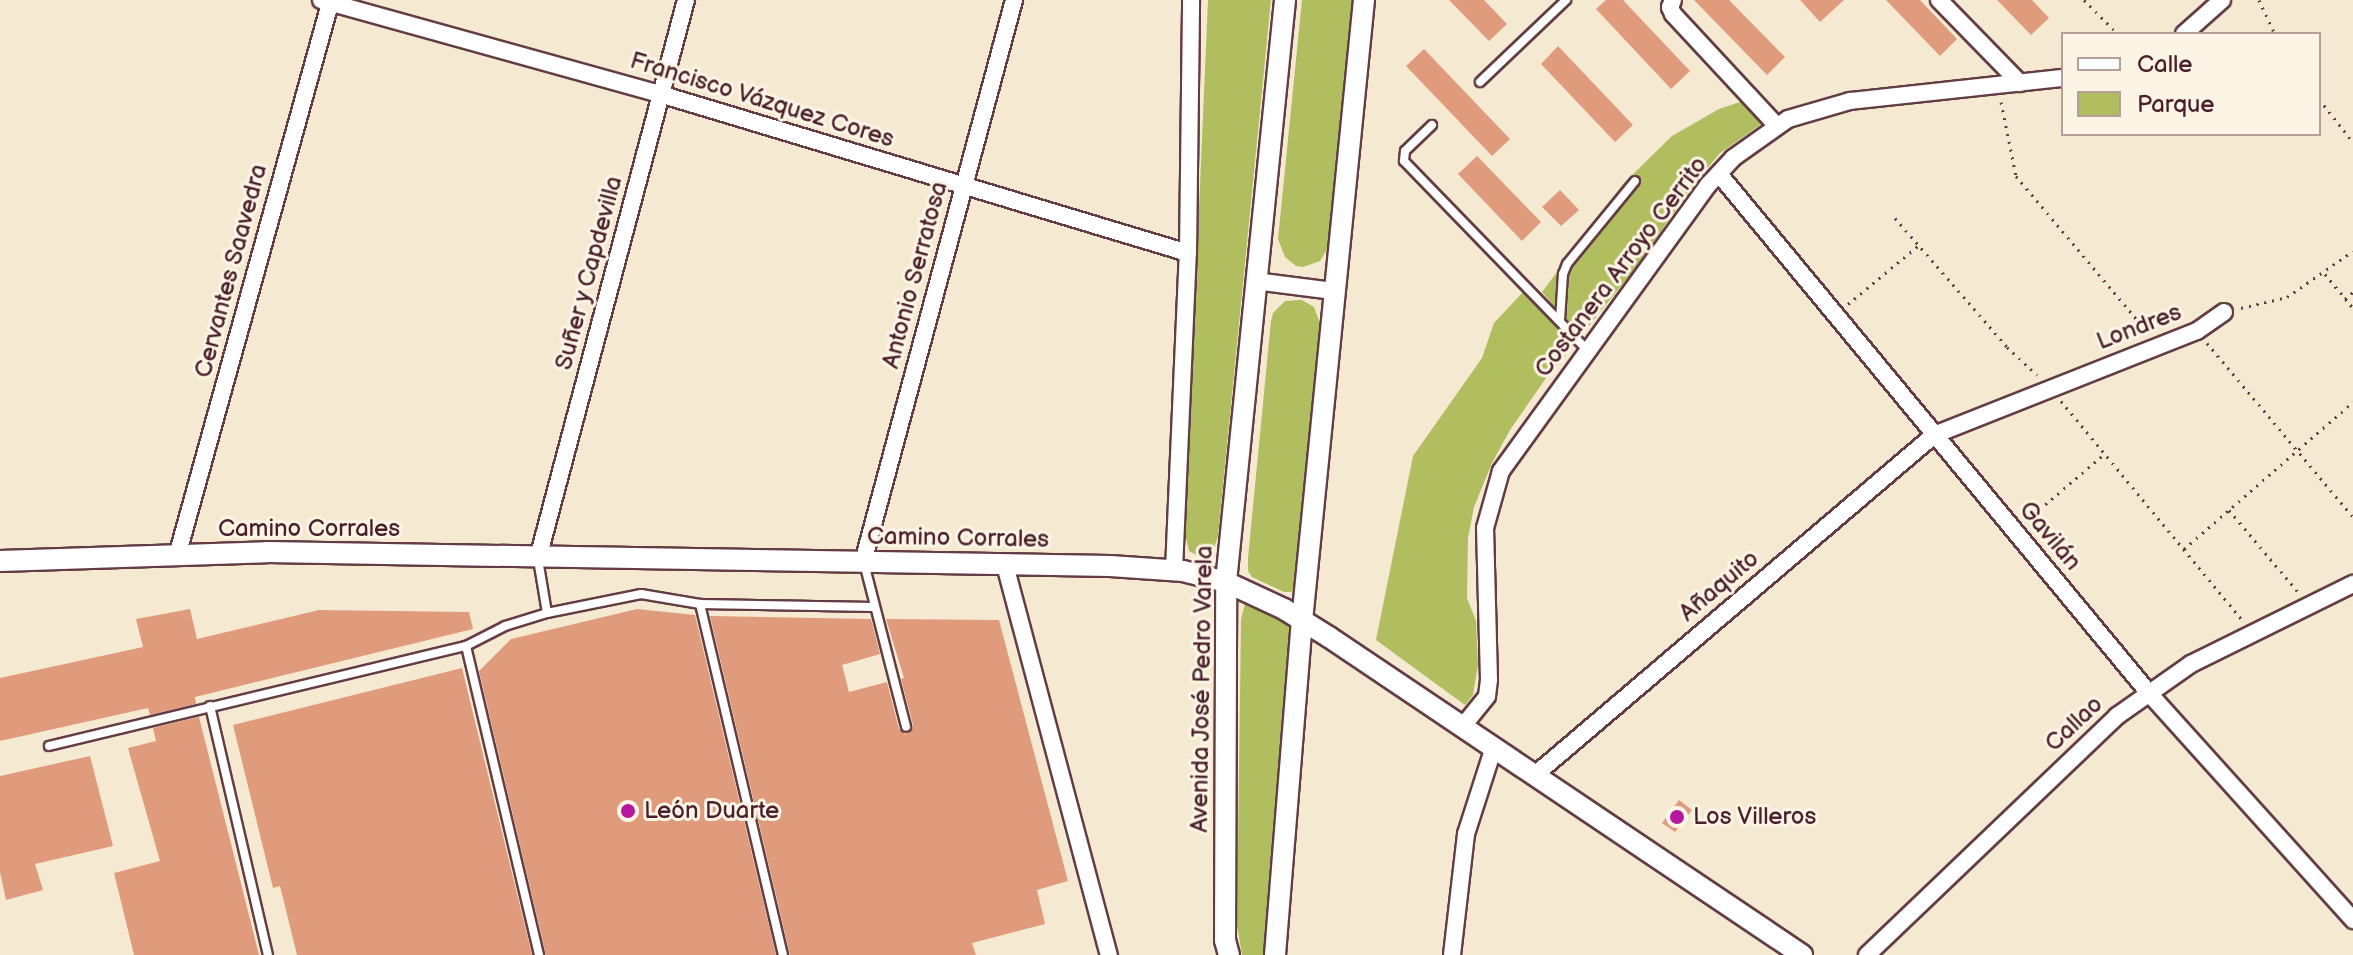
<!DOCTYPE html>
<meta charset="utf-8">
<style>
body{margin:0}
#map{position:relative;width:2353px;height:955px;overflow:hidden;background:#f5ead1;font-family:"Balsamiq Sans",sans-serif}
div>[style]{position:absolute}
.green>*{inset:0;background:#b1be60}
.building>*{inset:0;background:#e09b7c}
.path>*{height:3px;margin-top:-1.5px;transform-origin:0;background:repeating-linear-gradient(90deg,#643d44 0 2px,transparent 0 8px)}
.roads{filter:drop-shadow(2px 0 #643d44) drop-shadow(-2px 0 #643d44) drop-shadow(0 2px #643d44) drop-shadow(0 -2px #643d44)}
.service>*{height:8px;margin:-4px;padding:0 4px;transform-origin:4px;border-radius:4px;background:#fff}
.minor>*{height:16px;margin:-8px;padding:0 8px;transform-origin:8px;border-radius:8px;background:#fff}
.tertiary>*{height:20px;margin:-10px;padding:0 10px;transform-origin:10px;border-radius:10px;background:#fff}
.dots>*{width:22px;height:22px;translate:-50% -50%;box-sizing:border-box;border:4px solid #fcf5e5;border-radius:50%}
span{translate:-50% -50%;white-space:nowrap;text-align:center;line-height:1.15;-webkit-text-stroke:6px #fcf5e5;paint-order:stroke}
.street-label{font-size:24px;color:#4a1f2b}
.poi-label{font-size:24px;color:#4a1f2b}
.left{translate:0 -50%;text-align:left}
.legend{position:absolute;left:2061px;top:32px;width:260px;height:104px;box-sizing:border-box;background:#fcf5e5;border:2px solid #b59f9b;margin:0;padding:10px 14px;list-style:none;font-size:24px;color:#4a1f2b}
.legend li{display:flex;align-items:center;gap:16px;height:40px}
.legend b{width:40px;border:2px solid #b59f9b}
</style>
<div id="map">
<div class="green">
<div style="clip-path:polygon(1208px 0,1271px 0,1218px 536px,1213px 551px,1201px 557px,1189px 551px,1185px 533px)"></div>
<div style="clip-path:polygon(1302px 0,1354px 0,1329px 246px,1320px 261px,1303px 267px,1296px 266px,1285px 257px,1278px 239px)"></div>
<div style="clip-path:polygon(1743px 101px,1763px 123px,1720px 153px,1694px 184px,1633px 271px,1580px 337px,1542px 292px,1623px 184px,1672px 136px,1719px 109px)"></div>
<div style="clip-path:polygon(1525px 290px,1573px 346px,1546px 378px,1510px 430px,1492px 463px,1474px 507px,1468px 538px,1467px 598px,1476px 621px,1478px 664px,1473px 695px,1465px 705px,1376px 640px,1413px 456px,1482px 358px,1494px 323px)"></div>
<div style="clip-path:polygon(1302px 300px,1314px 307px,1321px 326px,1297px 579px,1292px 592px,1284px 592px,1252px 577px,1248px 571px,1248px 558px,1271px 321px,1273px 313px,1285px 301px)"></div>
<div style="clip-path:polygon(1245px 604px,1255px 604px,1291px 622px,1295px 630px,1266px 955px,1242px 955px,1237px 925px,1241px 619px)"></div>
</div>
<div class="building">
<div style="clip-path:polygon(1449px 0,1484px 0,1507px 24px,1489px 41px)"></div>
<div style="clip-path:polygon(1606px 0,1623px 0,1690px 71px,1671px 89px,1596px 9px)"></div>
<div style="clip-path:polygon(1694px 0,1729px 0,1785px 57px,1767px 75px)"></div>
<div style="clip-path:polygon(1800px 0,1844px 0,1820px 22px)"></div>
<div style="clip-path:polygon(1886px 0,1920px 0,1957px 39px,1940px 56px)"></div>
<div style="clip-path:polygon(1997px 0,2032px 0,2049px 18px,2031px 35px)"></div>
<div style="clip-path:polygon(1558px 46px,1633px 125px,1615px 142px,1541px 64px)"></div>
<div style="clip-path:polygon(1424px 49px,1510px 139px,1492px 156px,1406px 66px)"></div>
<div style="clip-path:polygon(1477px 156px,1541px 222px,1522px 241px,1458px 174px)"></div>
<div style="clip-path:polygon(1560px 190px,1579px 210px,1561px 226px,1542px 207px)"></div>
<div style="clip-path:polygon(190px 609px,197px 639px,319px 610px,469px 612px,473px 629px,195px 697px,196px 704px,150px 715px,148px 708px,0 741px,0 678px,143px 647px,136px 619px)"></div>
<div style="clip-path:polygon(637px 609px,695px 615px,776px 955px,546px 955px,479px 671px,511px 639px)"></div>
<div style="clip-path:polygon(710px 616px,871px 619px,880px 654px,842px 665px,849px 692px,887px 682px,899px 729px,905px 734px,911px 731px,913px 725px,901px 679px,904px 678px,886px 619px,999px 620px,1068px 881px,1037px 890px,1045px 924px,972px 943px,976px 955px,790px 955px)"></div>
<div style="clip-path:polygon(462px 668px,532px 955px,297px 955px,280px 886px,273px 888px,233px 725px)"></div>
<div style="clip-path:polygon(199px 717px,259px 955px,134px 955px,114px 873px,160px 861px,128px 748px,156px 741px,153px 728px)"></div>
<div style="clip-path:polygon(90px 756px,113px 846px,35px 864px,43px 890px,6px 900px,0 872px,0 776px)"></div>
<div style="clip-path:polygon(1679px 800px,1692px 810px,1675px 832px,1662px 823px)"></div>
</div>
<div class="path">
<div style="left:2084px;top:0;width:48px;rotate:45deg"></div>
<div style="left:2259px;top:0;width:38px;rotate:65deg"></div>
<div style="left:2319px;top:99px;width:55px;rotate:51.7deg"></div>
<div style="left:2001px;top:102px;width:76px;rotate:78.5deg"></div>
<div style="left:2016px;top:176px;width:205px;rotate:49.9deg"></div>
<div style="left:1895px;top:218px;width:171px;rotate:49deg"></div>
<div style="left:2007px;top:347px;width:41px;rotate:43deg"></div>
<div style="left:2325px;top:274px;width:44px;rotate:50.5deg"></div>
<div style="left:2345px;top:299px;width:11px;rotate:-41deg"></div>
<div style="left:1848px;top:304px;width:92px;rotate:-39.7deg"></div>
<div style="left:2241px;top:308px;width:47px;rotate:-13.4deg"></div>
<div style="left:2287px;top:297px;width:80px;rotate:-34.9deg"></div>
<div style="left:2207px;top:343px;width:227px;rotate:50deg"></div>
<div style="left:2061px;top:401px;width:284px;rotate:50.4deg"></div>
<div style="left:2229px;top:510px;width:109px;rotate:49.9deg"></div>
<div style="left:2027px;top:520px;width:100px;rotate:-40.5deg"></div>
<div style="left:2184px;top:549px;width:224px;rotate:-41deg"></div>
</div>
<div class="roads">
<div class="service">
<div style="left:1480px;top:82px;width:119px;rotate:-43.6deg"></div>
<div style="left:1432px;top:125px;width:37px;rotate:136deg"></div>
<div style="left:1405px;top:151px;width:10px;rotate:96deg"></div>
<div style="left:1404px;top:161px;width:264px;rotate:45.9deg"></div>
<div style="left:1560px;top:320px;width:46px;rotate:-86.3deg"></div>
<div style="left:1563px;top:274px;width:11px;rotate:-68deg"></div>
<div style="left:1567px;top:264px;width:107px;rotate:-50.7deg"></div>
<div style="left:864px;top:563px;width:169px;rotate:75.6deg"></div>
<div style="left:700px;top:604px;width:361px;rotate:76.7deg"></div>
<div style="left:547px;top:613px;width:96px;rotate:-11.4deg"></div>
<div style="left:641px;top:594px;width:60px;rotate:9.6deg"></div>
<div style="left:700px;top:604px;width:174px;rotate:1deg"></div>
<div style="left:466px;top:646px;width:318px;rotate:76.7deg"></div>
<div style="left:210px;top:706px;width:256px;rotate:76.9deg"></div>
<div style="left:49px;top:746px;width:429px;rotate:-13.5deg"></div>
<div style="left:466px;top:646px;width:44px;rotate:-27.1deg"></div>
<div style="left:505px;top:626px;width:44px;rotate:-17.2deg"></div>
<div style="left:547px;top:613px;width:55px;rotate:-99.5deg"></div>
</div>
<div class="minor">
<div style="left:321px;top:0;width:352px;rotate:15.5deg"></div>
<div style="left:660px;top:94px;width:551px;rotate:16.76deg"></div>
<div style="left:1673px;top:0;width:8px;rotate:113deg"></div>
<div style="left:1670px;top:7px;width:8px;rotate:67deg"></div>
<div style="left:1673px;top:14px;width:153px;rotate:47.1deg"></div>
<div style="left:1939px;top:0;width:116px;rotate:45.7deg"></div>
<div style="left:2184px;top:34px;width:51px;rotate:-41.8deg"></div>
<div style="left:1719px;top:174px;width:673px;rotate:50.37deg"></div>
<div style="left:2148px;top:692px;width:307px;rotate:48deg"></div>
<div style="left:1255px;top:281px;width:79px;rotate:7.3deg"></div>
<div style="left:177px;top:556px;width:577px;rotate:-74.52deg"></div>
<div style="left:538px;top:558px;width:577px;rotate:-75.15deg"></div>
<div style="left:863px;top:562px;width:582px;rotate:-74.96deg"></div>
<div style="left:1005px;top:565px;width:404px;rotate:75.1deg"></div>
<div style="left:1174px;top:570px;width:317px;rotate:-87.5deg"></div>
<div style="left:1188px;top:253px;width:253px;rotate:-89.3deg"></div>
<div style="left:1463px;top:726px;width:38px;rotate:-51deg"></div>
<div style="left:1487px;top:696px;width:16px;rotate:-83deg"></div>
<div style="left:1489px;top:680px;width:152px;rotate:-91.5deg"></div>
<div style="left:1485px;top:528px;width:59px;rotate:-74.3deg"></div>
<div style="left:1501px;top:471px;width:353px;rotate:-54.1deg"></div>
<div style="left:1708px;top:185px;width:37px;rotate:-47deg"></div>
<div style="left:1733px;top:158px;width:67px;rotate:-35.3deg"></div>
<div style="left:1788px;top:119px;width:65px;rotate:-16.2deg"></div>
<div style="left:1850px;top:101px;width:214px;rotate:-6.2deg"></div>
<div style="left:1536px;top:774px;width:523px;rotate:-40.42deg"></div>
<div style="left:1934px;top:435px;width:283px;rotate:-21.6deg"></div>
<div style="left:2197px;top:331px;width:33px;rotate:-35deg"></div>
<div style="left:1452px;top:955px;width:122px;rotate:-83.4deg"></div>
<div style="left:1466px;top:834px;width:91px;rotate:-72.2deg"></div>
<div style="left:1867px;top:955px;width:346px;rotate:-43.7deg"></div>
<div style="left:2117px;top:716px;width:90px;rotate:-35.1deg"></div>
<div style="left:2191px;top:664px;width:181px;rotate:-26.3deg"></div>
</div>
<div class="tertiary">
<div style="left:0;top:561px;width:267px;rotate:-1.9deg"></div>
<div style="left:267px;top:552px;width:843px;rotate:0.95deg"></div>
<div style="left:1110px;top:566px;width:73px;rotate:3.9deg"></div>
<div style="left:1183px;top:571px;width:44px;rotate:14.3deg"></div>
<div style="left:1226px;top:582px;width:64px;rotate:25deg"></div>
<div style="left:1284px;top:609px;width:53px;rotate:31.9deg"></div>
<div style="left:1329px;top:637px;width:570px;rotate:33.91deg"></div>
<div style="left:1229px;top:955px;width:16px;rotate:-105deg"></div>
<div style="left:1225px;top:940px;width:358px;rotate:-89.8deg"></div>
<div style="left:1226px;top:582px;width:585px;rotate:-84.21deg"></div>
<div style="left:1275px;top:955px;width:335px;rotate:-85.4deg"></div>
<div style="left:1302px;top:621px;width:624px;rotate:-84.3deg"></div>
</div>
</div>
<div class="dots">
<div style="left:628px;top:811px;background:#b5179e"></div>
<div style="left:1677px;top:817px;background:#b5179e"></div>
</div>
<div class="street-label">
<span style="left:762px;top:100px;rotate:17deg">Francisco Vázquez Cores</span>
<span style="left:1621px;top:267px;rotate:-53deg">Costanera Arroyo Cerrito</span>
<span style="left:231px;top:271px;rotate:-75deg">Cervantes Saavedra</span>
<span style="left:589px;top:273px;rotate:-75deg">Suñer y Capdevilla</span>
<span style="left:915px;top:275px;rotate:-75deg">Antonio Serratosa</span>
<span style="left:2139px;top:327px;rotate:-21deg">Londres</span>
<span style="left:309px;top:529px">Camino Corrales</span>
<span style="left:2050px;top:536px;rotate:50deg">Gavilán</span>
<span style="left:958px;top:538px;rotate:1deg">Camino Corrales</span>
<span style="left:1719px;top:586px;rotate:-40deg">Añaquito</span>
<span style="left:1202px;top:689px;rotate:-89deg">Avenida José Pedro Varela</span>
<span style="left:2074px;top:724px;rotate:-43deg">Callao</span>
</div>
<div class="poi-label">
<span class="left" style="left:644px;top:811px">León Duarte</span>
<span class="left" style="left:1693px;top:817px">Los Villeros</span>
</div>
<ul class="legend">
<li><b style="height:10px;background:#fff"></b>Calle</li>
<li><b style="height:22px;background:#b1be60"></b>Parque</li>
</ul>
</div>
